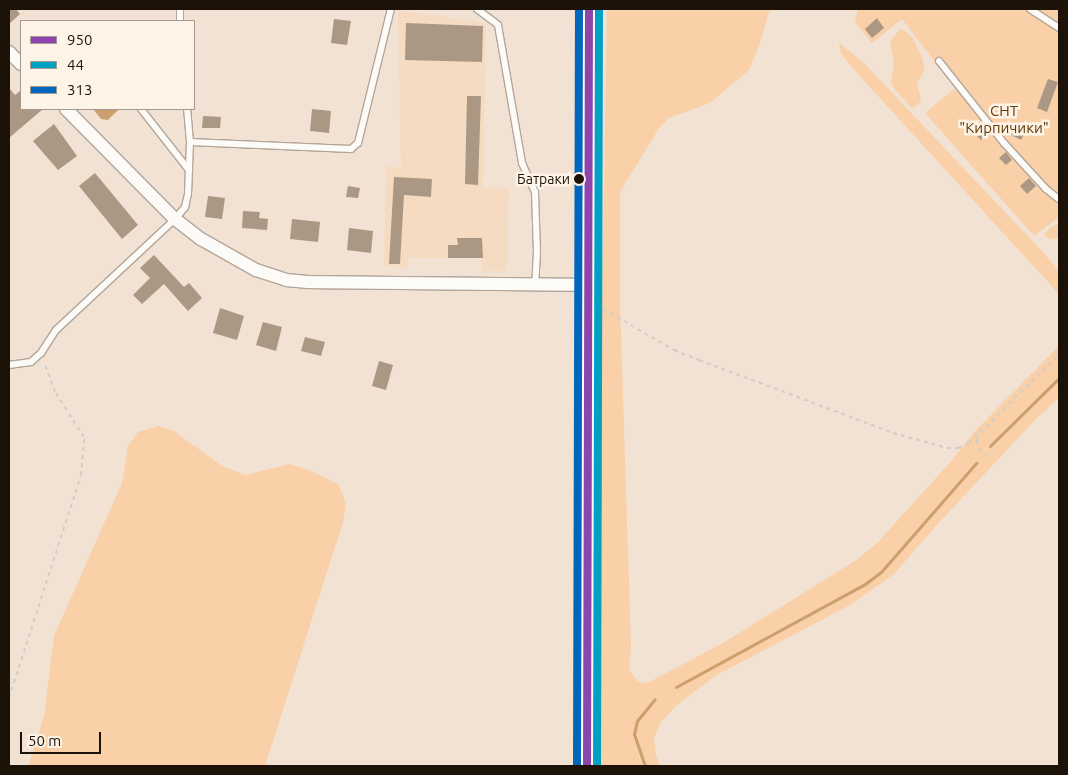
<!DOCTYPE html>
<meta charset="utf-8">
<style>
body{margin:0}
#map{position:relative;width:1068px;height:775px;overflow:hidden;background:#f2e2d3;font-family:Ubuntu,sans-serif}
div>[style]{position:absolute}
.built>*{inset:0;background:#f5dbc1}
.green>*{inset:0;background:#f9d0a7}
.water>*{inset:0;background:#cc9f6e}
.stream>*{height:3px;margin:-1.5px;padding:0 1.5px;transform-origin:1.5px;border-radius:1.5px;background:#cc9f6e}
.building>*{inset:0;background:#aa9885}
.path>*{height:2px;margin-top:-1px;transform-origin:0;background:repeating-linear-gradient(90deg,#d1cdc8 0 4px,transparent 0 8px)}
.roads{filter:drop-shadow(1px 0 #b2a69a) drop-shadow(-1px 0 #b2a69a) drop-shadow(0 1px #b2a69a) drop-shadow(0 -1px #b2a69a)}
.lane>*{height:6px;margin:-3px;padding:0 3px;transform-origin:3px;border-radius:3px;background:#fdfbf8}
.street>*{height:12px;margin:-6px;padding:0 6px;transform-origin:6px;border-radius:6px;background:#fdfbf8}
.primary>*{height:19px;margin:-9.5px;padding:0 9.5px;transform-origin:9.5px;border-radius:9.5px;background:#fdfbf8}
.bus-1>*{height:8px;margin:-4px;padding:0 4px;transform-origin:4px;border-radius:4px;background:#8e44ad}
.bus-2>*{height:8px;margin:-4px;padding:0 4px;transform-origin:4px;border-radius:4px;background:#01a1c4}
.bus-3>*{height:8px;margin:-4px;padding:0 4px;transform-origin:4px;border-radius:4px;background:#0065bd}
.dots>*{width:14px;height:14px;translate:-50% -50%;box-sizing:border-box;border:2px solid #fef3e7;border-radius:50%}
span{translate:-50% -50%;white-space:nowrap;text-align:center;line-height:1.15;-webkit-text-stroke:5px #fef3e7;paint-order:stroke}
.bus-label{font-size:14px;color:#1c1208}
.right{translate:-100% -50%;text-align:right}
.park-label{font-size:15px;color:#623b07}
.frame{position:absolute;inset:0;border:10px solid #1c1208;pointer-events:none}
.legend{position:absolute;left:20px;top:20px;width:175px;height:90px;box-sizing:border-box;background:#fef3e7;border:1px solid #a4998e;margin:0;padding:6px 9px;list-style:none;font-size:15px;color:#1c1208}
.legend li{display:flex;align-items:center;gap:10px;height:25px}
.legend b{width:25px;border:1px solid #a4998e}
.scale{position:absolute;left:20px;top:732px;width:81px;height:22px;box-sizing:border-box;border:2px solid #1c1208;border-top:0;padding-left:6px;font-size:15px;line-height:18px;white-space:nowrap;color:#1c1208;-webkit-text-stroke:4px #fef3e7;paint-order:stroke}
</style>
<div id="map">
<div class="built">
<div style="clip-path:polygon(398px 10px,486px 23px,483px 187px,509px 188px,507px 271px,482px 271px,482px 258px,407px 258px,407px 268px,384px 266px,386px 166px,401px 168px)"></div>
</div>
<div class="green">
<div style="clip-path:polygon(607px 9px,770px 9px,759px 46px,749px 70px,710px 103px,669px 118px,659px 128px,620px 192px,620px 304px,631px 646px,629px 669px,637px 681px,646px 683px,653px 680px,723px 643px,858px 559px,879px 541px,953px 459px,975px 431px,1059px 346px,1059px 398px,1035px 420px,934px 528px,894px 574px,850px 605px,715px 676px,678px 704px,661px 722px,654px 738px,656px 756px,661px 766px,598px 766px,600px 424px)"></div>
<div style="clip-path:polygon(858px 9px,1059px 9px,1059px 217px,1034px 236px,925px 113px,955px 88px,902px 19px,872px 43px,855px 22px)"></div>
<div style="clip-path:polygon(900px 29px,904px 30px,913px 38px,923px 60px,924px 71px,917px 83px,921px 100px,916px 107px,912px 108px,895px 90px,891px 82px,894px 63px,890px 42px)"></div>
<div style="clip-path:polygon(839px 43px,865px 64px,1042px 251px,1059px 272px,1059px 294px,856px 72px,841px 54px)"></div>
<div style="clip-path:polygon(1059px 223px,1059px 238px,1051px 239px,1045px 236px,1044px 234px,1049px 229px)"></div>
<div style="clip-path:polygon(159px 426px,174px 431px,222px 466px,245px 475px,290px 464px,314px 472px,338px 484px,346px 503px,343px 522px,265px 766px,28px 766px,44px 716px,54px 636px,122px 483px,128px 446px,138px 432px)"></div>
</div>
<div class="water">
<div style="clip-path:polygon(93px 109px,119px 109px,108px 120px,101px 119px)"></div>
</div>
<div class="stream">
<div style="left:990px;top:446px;width:97px;rotate:-44.6deg"></div>
<div style="left:676px;top:687px;width:215px;rotate:-28.6deg"></div>
<div style="left:865px;top:584px;width:20px;rotate:-37deg"></div>
<div style="left:881px;top:572px;width:145px;rotate:-48.9deg"></div>
<div style="left:645px;top:766px;width:34px;rotate:-109deg"></div>
<div style="left:634px;top:734px;width:13px;rotate:-77deg"></div>
<div style="left:637px;top:721px;width:28px;rotate:-51deg"></div>
</div>
<div class="building">
<div style="clip-path:polygon(9px 9px,16px 9px,20px 14px,9px 24px)"></div>
<div style="clip-path:polygon(877px 18px,884px 28px,872px 38px,865px 29px)"></div>
<div style="clip-path:polygon(334px 19px,351px 21px,347px 45px,331px 43px)"></div>
<div style="clip-path:polygon(406px 23px,483px 26px,482px 62px,405px 60px)"></div>
<div style="clip-path:polygon(1048px 79px,1058px 82px,1047px 112px,1037px 108px)"></div>
<div style="clip-path:polygon(9px 88px,15px 95px,21px 90px,21px 109px,43px 109px,9px 138px)"></div>
<div style="clip-path:polygon(467px 96px,481px 96px,478px 185px,465px 184px)"></div>
<div style="clip-path:polygon(312px 109px,331px 111px,329px 133px,310px 131px)"></div>
<div style="clip-path:polygon(203px 116px,221px 117px,220px 128px,202px 128px)"></div>
<div style="clip-path:polygon(54px 124px,77px 156px,58px 170px,33px 141px)"></div>
<div style="clip-path:polygon(982px 126px,989px 133px,981px 140px,974px 133px)"></div>
<div style="clip-path:polygon(1016px 127px,1025px 132px,1021px 140px,1011px 135px)"></div>
<div style="clip-path:polygon(1006px 152px,1012px 160px,1006px 165px,999px 158px)"></div>
<div style="clip-path:polygon(95px 173px,138px 225px,122px 239px,79px 186px)"></div>
<div style="clip-path:polygon(394px 177px,432px 179px,431px 197px,404px 195px,400px 264px,389px 264px)"></div>
<div style="clip-path:polygon(1029px 178px,1036px 186px,1027px 194px,1020px 186px)"></div>
<div style="clip-path:polygon(348px 186px,360px 188px,358px 198px,346px 197px)"></div>
<div style="clip-path:polygon(208px 196px,225px 198px,222px 219px,205px 217px)"></div>
<div style="clip-path:polygon(243px 211px,260px 212px,259px 218px,268px 219px,267px 230px,242px 228px)"></div>
<div style="clip-path:polygon(292px 219px,320px 222px,318px 242px,290px 239px)"></div>
<div style="clip-path:polygon(349px 228px,373px 231px,371px 253px,347px 250px)"></div>
<div style="clip-path:polygon(457px 238px,482px 238px,483px 258px,448px 258px,448px 245px,458px 245px)"></div>
<div style="clip-path:polygon(154px 255px,184px 287px,189px 283px,202px 298px,188px 311px,164px 284px,142px 304px,133px 295px,150px 278px,140px 268px)"></div>
<div style="clip-path:polygon(220px 308px,244px 316px,237px 340px,213px 333px)"></div>
<div style="clip-path:polygon(263px 322px,282px 327px,276px 351px,256px 345px)"></div>
<div style="clip-path:polygon(305px 337px,325px 342px,321px 356px,301px 351px)"></div>
<div style="clip-path:polygon(379px 361px,393px 365px,386px 390px,372px 386px)"></div>
</div>
<div class="path">
<div style="left:603px;top:309px;width:82px;rotate:30deg"></div>
<div style="left:674px;top:350px;width:27px;rotate:22deg"></div>
<div style="left:699px;top:360px;width:207px;rotate:20.6deg"></div>
<div style="left:893px;top:433px;width:56px;rotate:15.5deg"></div>
<div style="left:947px;top:448px;width:11px"></div>
<div style="left:958px;top:448px;width:12px;rotate:-24deg"></div>
<div style="left:969px;top:443px;width:15px;rotate:-48deg"></div>
<div style="left:980px;top:432px;width:110px;rotate:-44.3deg"></div>
<div style="left:978px;top:436px;width:4px;rotate:117deg"></div>
<div style="left:976px;top:440px;width:9px;rotate:72deg"></div>
<div style="left:979px;top:449px;width:13px;rotate:39deg"></div>
<div style="left:9px;top:698px;width:234px;rotate:-72.1deg"></div>
<div style="left:81px;top:475px;width:38px;rotate:-85deg"></div>
<div style="left:84px;top:437px;width:54px;rotate:-122.8deg"></div>
<div style="left:55px;top:392px;width:32px;rotate:-110deg"></div>
</div>
<div class="roads">
<div class="lane">
<div style="left:180px;top:9px;width:12px;rotate:90deg"></div>
<div style="left:477px;top:9px;width:26px;rotate:37deg"></div>
<div style="left:498px;top:25px;width:140px;rotate:80.1deg"></div>
<div style="left:522px;top:163px;width:32px;rotate:66deg"></div>
<div style="left:535px;top:192px;width:59px;rotate:88.1deg"></div>
<div style="left:537px;top:251px;width:34px;rotate:93deg"></div>
<div style="left:1030px;top:9px;width:35px;rotate:33deg"></div>
<div style="left:939px;top:61px;width:105px;rotate:51.6deg"></div>
<div style="left:1004px;top:143px;width:62px;rotate:47.6deg"></div>
<div style="left:1046px;top:189px;width:16px;rotate:38deg"></div>
<div style="left:141px;top:109px;width:78px;rotate:51.8deg"></div>
<div style="left:190px;top:142px;width:161px;rotate:2.5deg"></div>
<div style="left:351px;top:149px;width:9px;rotate:-41deg"></div>
<div style="left:358px;top:143px;width:138px;rotate:-76.2deg"></div>
<div style="left:9px;top:365px;width:22px;rotate:-8deg"></div>
<div style="left:31px;top:362px;width:13px;rotate:-42deg"></div>
<div style="left:41px;top:353px;width:27px;rotate:-57deg"></div>
<div style="left:56px;top:330px;width:163px;rotate:-43deg"></div>
<div style="left:175px;top:219px;width:16px;rotate:-50deg"></div>
<div style="left:185px;top:207px;width:13px;rotate:-77deg"></div>
<div style="left:188px;top:194px;width:52px;rotate:-87.8deg"></div>
<div style="left:190px;top:142px;width:33px;rotate:-95deg"></div>
</div>
<div class="street">
<div style="left:9px;top:52px;width:17px;rotate:45deg"></div>
<div style="left:66px;top:109px;width:155px;rotate:45.3deg"></div>
<div style="left:175px;top:219px;width:33px;rotate:38deg"></div>
<div style="left:201px;top:239px;width:63px;rotate:29.4deg"></div>
<div style="left:256px;top:270px;width:32px;rotate:18deg"></div>
<div style="left:286px;top:280px;width:22px;rotate:5deg"></div>
<div style="left:308px;top:282px;width:282px;rotate:0.6deg"></div>
</div>
<div class="primary">
<div style="left:587px;top:766px;width:757px;rotate:-89.85deg"></div>
</div>
</div>
<div class="bus-1">
<div style="left:587px;top:766px;width:757px;rotate:-89.85deg"></div>
</div>
<div class="bus-2">
<div style="left:597px;top:766px;width:757px;rotate:-89.85deg"></div>
</div>
<div class="bus-3">
<div style="left:577px;top:766px;width:757px;rotate:-89.85deg"></div>
</div>
<div class="dots">
<div style="left:579px;top:179px;background:#1c1208"></div>
</div>
<div class="bus-label">
<span class="right" style="left:570px;top:179px">Батраки</span>
</div>
<div class="park-label">
<span style="left:1004px;top:119px">СНТ<br>"Кирпичики"</span>
</div>
<div class="frame"></div>
<ul class="legend">
<li><b style="height:6px;background:#8e44ad"></b>950</li>
<li><b style="height:6px;background:#01a1c4"></b>44</li>
<li><b style="height:6px;background:#0065bd"></b>313</li>
</ul>
<div class="scale">50 m</div>
</div>
